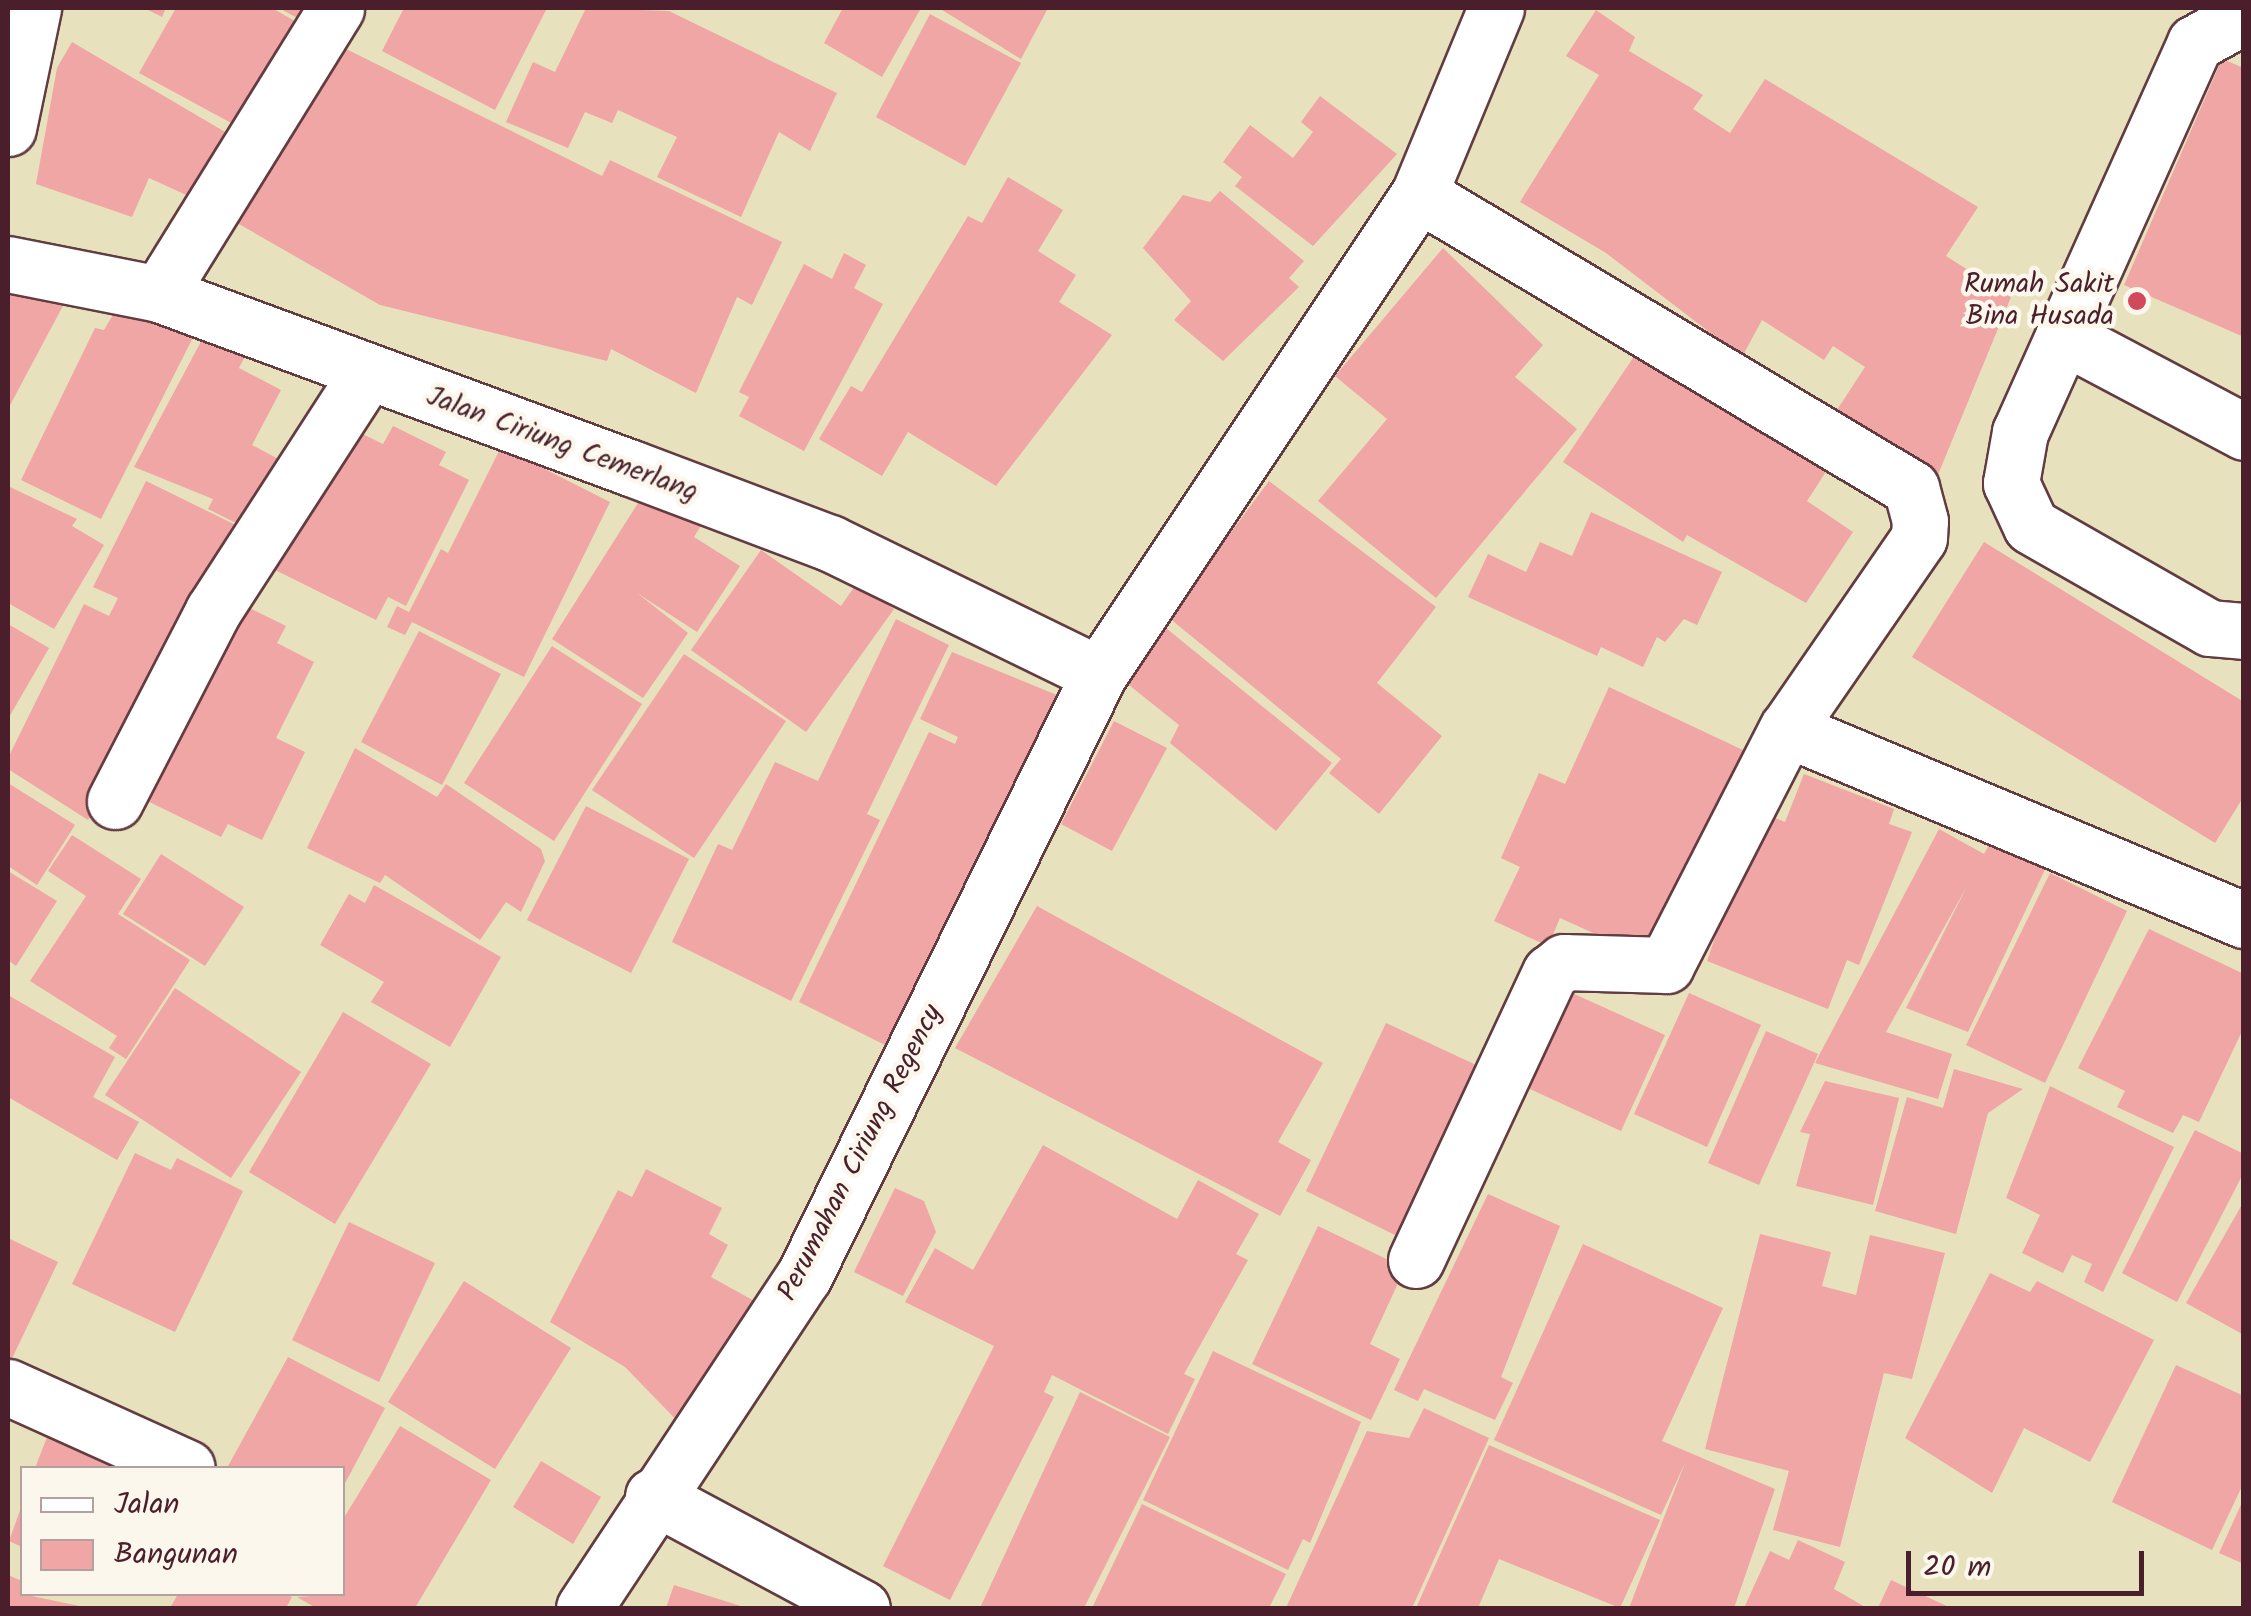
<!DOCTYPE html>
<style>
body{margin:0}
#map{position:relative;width:2251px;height:1616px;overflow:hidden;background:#e8e1be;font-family:Kalam,sans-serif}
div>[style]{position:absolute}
.building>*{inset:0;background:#efa6a4}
.roads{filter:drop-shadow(2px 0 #623c41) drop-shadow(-2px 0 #623c41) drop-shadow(0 2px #623c41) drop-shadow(0 -2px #623c41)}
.minor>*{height:55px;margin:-27.5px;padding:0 27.5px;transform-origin:27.5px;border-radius:27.5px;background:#fff}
.dots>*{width:28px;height:28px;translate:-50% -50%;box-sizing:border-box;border:5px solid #fbf7ec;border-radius:50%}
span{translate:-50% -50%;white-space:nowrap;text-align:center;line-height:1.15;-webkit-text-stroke:9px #fbf7ec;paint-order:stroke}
.poi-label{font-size:28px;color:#4a1f2b}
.right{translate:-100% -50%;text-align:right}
.street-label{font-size:28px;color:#4a1f2b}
.frame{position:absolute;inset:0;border:10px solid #4a1f2b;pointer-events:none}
.legend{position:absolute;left:20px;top:1466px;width:325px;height:130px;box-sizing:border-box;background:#fbf7ec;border:2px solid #b4a19f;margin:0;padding:12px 18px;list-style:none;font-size:30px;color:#4a1f2b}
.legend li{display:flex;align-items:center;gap:20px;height:50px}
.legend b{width:50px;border:2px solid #b4a19f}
.scale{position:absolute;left:1906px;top:1551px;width:238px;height:45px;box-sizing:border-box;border:5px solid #4a1f2b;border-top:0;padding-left:12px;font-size:30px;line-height:35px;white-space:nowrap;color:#4a1f2b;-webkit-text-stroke:8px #fbf7ec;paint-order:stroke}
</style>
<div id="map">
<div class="building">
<div style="clip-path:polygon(144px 8px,166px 8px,162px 17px)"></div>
<div style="clip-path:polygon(176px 8px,272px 8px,314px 32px,255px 136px,139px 73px)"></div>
<div style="clip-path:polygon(279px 8px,322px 8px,312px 26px)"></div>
<div style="clip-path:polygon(404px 8px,547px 8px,495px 110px,382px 51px)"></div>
<div style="clip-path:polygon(586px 8px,669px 11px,837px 93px,810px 151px,779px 132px,741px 217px,657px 177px,677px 137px,618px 110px,612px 123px,585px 112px,568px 148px,506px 122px,533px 62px,555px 72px)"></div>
<div style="clip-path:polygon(843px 8px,921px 8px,882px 77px,824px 43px)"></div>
<div style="clip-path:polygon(939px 8px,1048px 8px,1021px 59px)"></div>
<div style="clip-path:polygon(1596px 10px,1635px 37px,1629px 51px,1703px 95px,1693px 109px,1730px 133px,1765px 79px,1978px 207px,1946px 256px,2011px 297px,1935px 482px,1833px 416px,1865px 367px,1833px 346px,1824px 360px,1762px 320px,1742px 357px,1606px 253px,1520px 202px,1599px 75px,1566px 56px)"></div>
<div style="clip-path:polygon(930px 14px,1021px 63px,965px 166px,876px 117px)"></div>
<div style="clip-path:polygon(72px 42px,232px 136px,195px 199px,149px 178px,132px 217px,36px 184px,57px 68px)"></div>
<div style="clip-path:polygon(332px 42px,602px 176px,610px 160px,782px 242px,752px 305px,737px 297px,696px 393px,611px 349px,607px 361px,380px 305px,232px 220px)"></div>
<div style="clip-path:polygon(2222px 59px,2244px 68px,2244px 337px,2124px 285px)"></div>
<div style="clip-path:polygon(1320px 96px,1397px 154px,1313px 246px,1235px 186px,1242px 177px,1223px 162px,1250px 125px,1293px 158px,1313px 132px,1301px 122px)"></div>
<div style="clip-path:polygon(1008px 177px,1063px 210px,1038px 251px,1076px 275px,1059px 302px,1112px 335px,996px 486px,908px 432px,882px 476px,819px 439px,851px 386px,862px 392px,968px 216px,982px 223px)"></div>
<div style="clip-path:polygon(1220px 191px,1304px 261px,1289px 278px,1299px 287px,1223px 361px,1174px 320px,1191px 301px,1143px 248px,1183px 195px,1210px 202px)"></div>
<div style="clip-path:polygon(1443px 248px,1543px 345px,1515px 377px,1577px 429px,1436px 598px,1318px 501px,1387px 419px,1335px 376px)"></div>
<div style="clip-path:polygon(844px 253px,866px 265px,854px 288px,883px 304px,804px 451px,739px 416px,749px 397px,739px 392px,804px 264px,832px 279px)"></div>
<div style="clip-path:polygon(8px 285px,65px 302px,8px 409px)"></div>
<div style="clip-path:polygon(124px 296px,205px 314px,101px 519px,21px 480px,95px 328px,104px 330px)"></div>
<div style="clip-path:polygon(213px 319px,254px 339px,239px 368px,281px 390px,252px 445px,284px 462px,248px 529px,208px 509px,213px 499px,134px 467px)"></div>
<div style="clip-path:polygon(1637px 352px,1829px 467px,1807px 501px,1853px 532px,1806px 603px,1687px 535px,1683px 542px,1563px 462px)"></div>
<div style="clip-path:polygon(346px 426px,383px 444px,393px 426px,446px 452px,439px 465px,469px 480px,406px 606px,388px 597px,376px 620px,255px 560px)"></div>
<div style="clip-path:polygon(501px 447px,610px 502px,524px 677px,412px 622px,405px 635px,387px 627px,397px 606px,409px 612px,441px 549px,448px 553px)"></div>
<div style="clip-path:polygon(146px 481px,246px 530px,88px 820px,8px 769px,8px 758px,84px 604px,109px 616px,118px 598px,93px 587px)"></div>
<div style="clip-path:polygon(1269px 481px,1436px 607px,1377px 683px,1442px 736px,1379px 814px,1329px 773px,1341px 759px,1168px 617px)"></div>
<div style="clip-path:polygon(650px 484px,711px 509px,694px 537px,740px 566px,697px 632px,637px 593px,688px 633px,643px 698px,552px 639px)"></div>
<div style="clip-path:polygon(8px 486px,77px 519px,72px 526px,104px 545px,54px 629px,8px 603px)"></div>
<div style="clip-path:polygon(1591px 512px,1722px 572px,1697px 625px,1684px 619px,1665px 642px,1657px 637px,1643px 667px,1601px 647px,1597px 656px,1468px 597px,1488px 554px,1526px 572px,1540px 542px,1572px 556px)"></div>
<div style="clip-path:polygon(1984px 542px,2244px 702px,2244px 796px,2215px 843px,1912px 657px)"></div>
<div style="clip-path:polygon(761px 550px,841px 606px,857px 583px,894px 609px,806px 732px,691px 650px)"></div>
<div style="clip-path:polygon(229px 598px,286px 626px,277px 643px,314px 662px,276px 738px,305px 752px,262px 840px,228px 824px,221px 837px,133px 794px)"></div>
<div style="clip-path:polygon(896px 619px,949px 645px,867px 814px,880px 820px,791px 1001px,672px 942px,718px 844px,732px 850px,775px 762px,818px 781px)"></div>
<div style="clip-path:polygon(8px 624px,49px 648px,8px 719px)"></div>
<div style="clip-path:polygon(1161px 624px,1332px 763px,1276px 831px,1170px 743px,1179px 725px,1119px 677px)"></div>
<div style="clip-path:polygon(419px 631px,501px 674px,442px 785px,361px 742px)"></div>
<div style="clip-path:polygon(552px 646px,642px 704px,554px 841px,464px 783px)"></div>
<div style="clip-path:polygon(952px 652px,1064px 698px,891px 1048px,799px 1002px,929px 732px,955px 744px,958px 737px,920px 719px)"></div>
<div style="clip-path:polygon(684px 654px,786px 721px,694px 858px,592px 790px)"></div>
<div style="clip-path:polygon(1609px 687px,1745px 751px,1657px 962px,1560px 918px,1548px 946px,1494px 921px,1520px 867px,1501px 858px,1539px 773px,1565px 784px)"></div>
<div style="clip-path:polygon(1114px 721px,1167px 748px,1112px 851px,1061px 824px)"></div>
<div style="clip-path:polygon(355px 748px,437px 797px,446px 784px,541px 849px,545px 861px,521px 912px,506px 902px,480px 940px,385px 875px,380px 883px,307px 848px)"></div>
<div style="clip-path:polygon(1804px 774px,1894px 809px,1889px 824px,1912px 832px,1859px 965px,1847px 960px,1828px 1009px,1707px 961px,1758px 811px,1785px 822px)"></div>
<div style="clip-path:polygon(8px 783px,75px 825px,37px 885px,8px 866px)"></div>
<div style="clip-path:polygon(586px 806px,689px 859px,631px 973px,527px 920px)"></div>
<div style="clip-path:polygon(1939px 829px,1984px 854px,1995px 834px,2049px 861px,1968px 1032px,1906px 1008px,1967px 886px,1886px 1032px,1952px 1054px,1938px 1099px,1815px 1063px)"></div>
<div style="clip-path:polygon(72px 835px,141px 879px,118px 914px,190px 960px,126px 1059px,109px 1048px,117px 1036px,30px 981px,86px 896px,48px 871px)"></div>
<div style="clip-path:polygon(161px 854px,244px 907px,205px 966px,123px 914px)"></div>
<div style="clip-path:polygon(8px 871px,57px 901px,16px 966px,8px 960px)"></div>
<div style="clip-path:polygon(2050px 873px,2127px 911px,2045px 1083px,1966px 1045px)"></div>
<div style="clip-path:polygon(374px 885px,501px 957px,450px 1047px,371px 1002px,384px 982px,320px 945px,349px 894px,365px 903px)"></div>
<div style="clip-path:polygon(1037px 906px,1323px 1063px,1278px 1142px,1311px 1160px,1280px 1216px,955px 1048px)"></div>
<div style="clip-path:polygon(2149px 929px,2244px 974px,2244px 1027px,2199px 1122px,2183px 1115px,2173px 1133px,2117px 1107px,2125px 1091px,2078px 1068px)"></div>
<div style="clip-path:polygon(175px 988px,301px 1072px,231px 1178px,105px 1095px)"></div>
<div style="clip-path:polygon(1561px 988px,1665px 1035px,1621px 1131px,1504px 1077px)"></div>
<div style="clip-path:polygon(1689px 993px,1761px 1025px,1707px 1147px,1634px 1114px)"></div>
<div style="clip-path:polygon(8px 995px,115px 1057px,93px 1097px,139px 1122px,117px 1160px,8px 1097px)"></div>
<div style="clip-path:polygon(343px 1012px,431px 1064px,335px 1224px,249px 1172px)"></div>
<div style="clip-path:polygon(1386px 1023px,1487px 1070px,1405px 1240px,1306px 1191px)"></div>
<div style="clip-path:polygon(1766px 1031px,1818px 1054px,1759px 1185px,1708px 1163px)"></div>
<div style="clip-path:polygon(1954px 1069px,2023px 1089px,1988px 1113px,1956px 1234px,1875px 1211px,1907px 1097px,1943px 1108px)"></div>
<div style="clip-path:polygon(1825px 1081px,1899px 1098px,1873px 1205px,1796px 1186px,1810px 1134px,1800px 1132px)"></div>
<div style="clip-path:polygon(2050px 1086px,2174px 1147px,2103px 1292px,2084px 1282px,2092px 1264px,2072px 1255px,2063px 1273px,2022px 1253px,2040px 1215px,2006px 1198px)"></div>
<div style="clip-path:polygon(2195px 1130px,2244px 1154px,2244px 1172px,2177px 1302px,2122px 1273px)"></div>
<div style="clip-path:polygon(1043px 1145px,1177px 1219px,1198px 1180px,1259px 1214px,1236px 1254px,1248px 1260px,1184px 1374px,1195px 1379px,1168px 1434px,1052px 1375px,1044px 1392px,1054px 1397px,950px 1600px,883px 1566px,994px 1346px,905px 1302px,935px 1248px,973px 1270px)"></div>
<div style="clip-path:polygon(135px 1153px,171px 1170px,177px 1158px,243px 1191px,175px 1332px,72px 1284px)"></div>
<div style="clip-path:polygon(646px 1169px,722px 1208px,709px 1234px,728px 1245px,711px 1277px,758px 1303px,688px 1432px,625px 1367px,550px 1322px,618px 1190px,632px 1197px)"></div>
<div style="clip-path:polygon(895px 1188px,924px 1201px,936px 1232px,903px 1296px,854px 1272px)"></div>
<div style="clip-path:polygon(1488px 1194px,1560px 1226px,1501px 1377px,1513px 1383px,1495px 1420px,1424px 1389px,1418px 1401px,1394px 1390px)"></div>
<div style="clip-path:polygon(2244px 1201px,2244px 1335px,2186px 1303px)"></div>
<div style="clip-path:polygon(349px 1222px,435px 1263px,379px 1382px,292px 1340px)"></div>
<div style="clip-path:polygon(1318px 1226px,1405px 1268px,1370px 1344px,1400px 1359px,1371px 1420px,1252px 1364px)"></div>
<div style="clip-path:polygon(1760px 1234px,1831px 1252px,1822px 1286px,1856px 1295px,1870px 1235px,1945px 1253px,1912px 1379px,1884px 1373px,1840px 1547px,1773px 1530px,1789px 1471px,1705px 1449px)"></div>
<div style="clip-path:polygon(8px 1238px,58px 1262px,8px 1367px)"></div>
<div style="clip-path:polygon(1583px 1244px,1723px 1308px,1662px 1441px,1775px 1489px,1734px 1608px,1629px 1608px,1685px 1463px,1661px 1515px,1494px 1440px)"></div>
<div style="clip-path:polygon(1990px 1273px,2030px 1292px,2037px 1281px,2154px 1340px,2090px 1462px,2024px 1428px,1992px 1493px,1905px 1438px)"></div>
<div style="clip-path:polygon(464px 1281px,571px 1348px,495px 1469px,388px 1402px)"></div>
<div style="clip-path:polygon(1213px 1351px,1361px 1422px,1310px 1543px,1303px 1539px,1288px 1570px,1143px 1500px)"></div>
<div style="clip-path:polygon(288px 1357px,385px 1408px,342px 1489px,342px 1468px,227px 1468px)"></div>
<div style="clip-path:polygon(2176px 1365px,2244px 1396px,2244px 1482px,2212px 1550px,2112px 1502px)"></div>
<div style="clip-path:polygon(1080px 1392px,1170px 1437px,1084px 1608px,980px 1608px)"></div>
<div style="clip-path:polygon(1424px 1408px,1489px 1438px,1412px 1608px,1286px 1608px,1367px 1431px,1409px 1438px)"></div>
<div style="clip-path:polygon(400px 1426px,491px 1480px,415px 1608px,316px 1608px,297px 1597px,342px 1594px,342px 1521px)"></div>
<div style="clip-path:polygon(49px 1432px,144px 1468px,35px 1468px)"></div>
<div style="clip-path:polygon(1489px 1445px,1660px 1520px,1620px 1608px,1499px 1559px,1478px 1608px,1416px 1608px)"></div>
<div style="clip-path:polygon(541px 1461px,601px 1497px,573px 1544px,513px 1507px)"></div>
<div style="clip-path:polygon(2244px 1498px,2244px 1564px,2219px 1553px)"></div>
<div style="clip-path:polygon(1142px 1504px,1286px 1574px,1269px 1608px,1092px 1608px)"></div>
<div style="clip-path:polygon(22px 1505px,22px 1547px,9px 1541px)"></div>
<div style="clip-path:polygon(1798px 1540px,1845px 1562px,1834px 1589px,1867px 1608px,1744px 1608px,1770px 1551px,1789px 1560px)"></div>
<div style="clip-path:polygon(8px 1575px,22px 1581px,22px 1594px,89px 1608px,8px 1608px)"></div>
<div style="clip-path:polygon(1891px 1580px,1951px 1608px,1878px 1608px)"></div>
<div style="clip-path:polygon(674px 1585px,747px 1608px,666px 1608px)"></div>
<div style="clip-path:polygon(178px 1594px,285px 1594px,292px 1597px,286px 1608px,170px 1608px)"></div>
</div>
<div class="roads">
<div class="minor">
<div style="left:2244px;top:16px;width:56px;rotate:151.1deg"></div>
<div style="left:2195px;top:43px;width:427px;rotate:114.2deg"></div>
<div style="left:2020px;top:432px;width:52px;rotate:100deg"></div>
<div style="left:2011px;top:483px;width:47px;rotate:65.1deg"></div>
<div style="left:2031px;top:526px;width:206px;rotate:29.7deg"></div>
<div style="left:2210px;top:628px;width:34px;rotate:5deg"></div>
<div style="left:8px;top:128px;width:123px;rotate:-78.2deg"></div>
<div style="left:8px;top:264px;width:154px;rotate:11.2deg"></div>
<div style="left:159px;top:294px;width:503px;rotate:20.24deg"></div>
<div style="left:631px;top:468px;width:213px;rotate:20.7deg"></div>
<div style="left:830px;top:543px;width:299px;rotate:26deg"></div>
<div style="left:159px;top:294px;width:336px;rotate:-58.2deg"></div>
<div style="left:2063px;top:336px;width:205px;rotate:27.9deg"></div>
<div style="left:1787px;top:729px;width:495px;rotate:22.7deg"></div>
<div style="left:115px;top:801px;width:214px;rotate:-62.7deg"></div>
<div style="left:213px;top:611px;width:280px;rotate:-57.1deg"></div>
<div style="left:1416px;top:1260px;width:317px;rotate:-65deg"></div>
<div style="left:1550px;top:973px;width:18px;rotate:-38deg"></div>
<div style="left:1564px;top:962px;width:102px;rotate:1.7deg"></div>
<div style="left:1666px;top:965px;width:265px;rotate:-62.9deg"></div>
<div style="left:1787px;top:729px;width:232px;rotate:-55.4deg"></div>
<div style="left:1919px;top:538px;width:17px;rotate:-87deg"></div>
<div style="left:1920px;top:521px;width:34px;rotate:-105deg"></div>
<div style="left:1911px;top:488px;width:573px;rotate:-149.14deg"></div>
<div style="left:8px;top:1387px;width:196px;rotate:24.3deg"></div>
<div style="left:653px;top:1496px;width:237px;rotate:28.2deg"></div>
<div style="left:584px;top:1608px;width:398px;rotate:-56.5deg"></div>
<div style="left:804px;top:1276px;width:670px;rotate:-63.89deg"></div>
<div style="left:1099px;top:674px;width:577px;rotate:-56.31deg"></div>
<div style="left:1419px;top:194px;width:201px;rotate:-67.5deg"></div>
</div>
</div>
<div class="dots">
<div style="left:2137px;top:301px;background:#d1495b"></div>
</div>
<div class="poi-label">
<span class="right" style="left:2114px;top:301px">Rumah Sakit<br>Bina Husada</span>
</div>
<div class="street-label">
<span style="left:562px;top:445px;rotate:20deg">Jalan Ciriung Cemerlang</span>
<span style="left:861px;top:1153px;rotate:-63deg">Perumahan Ciriung Regency</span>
</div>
<div class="frame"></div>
<ul class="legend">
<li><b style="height:12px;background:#fff"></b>Jalan</li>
<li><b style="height:28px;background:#efa6a4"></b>Bangunan</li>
</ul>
<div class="scale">20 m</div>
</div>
